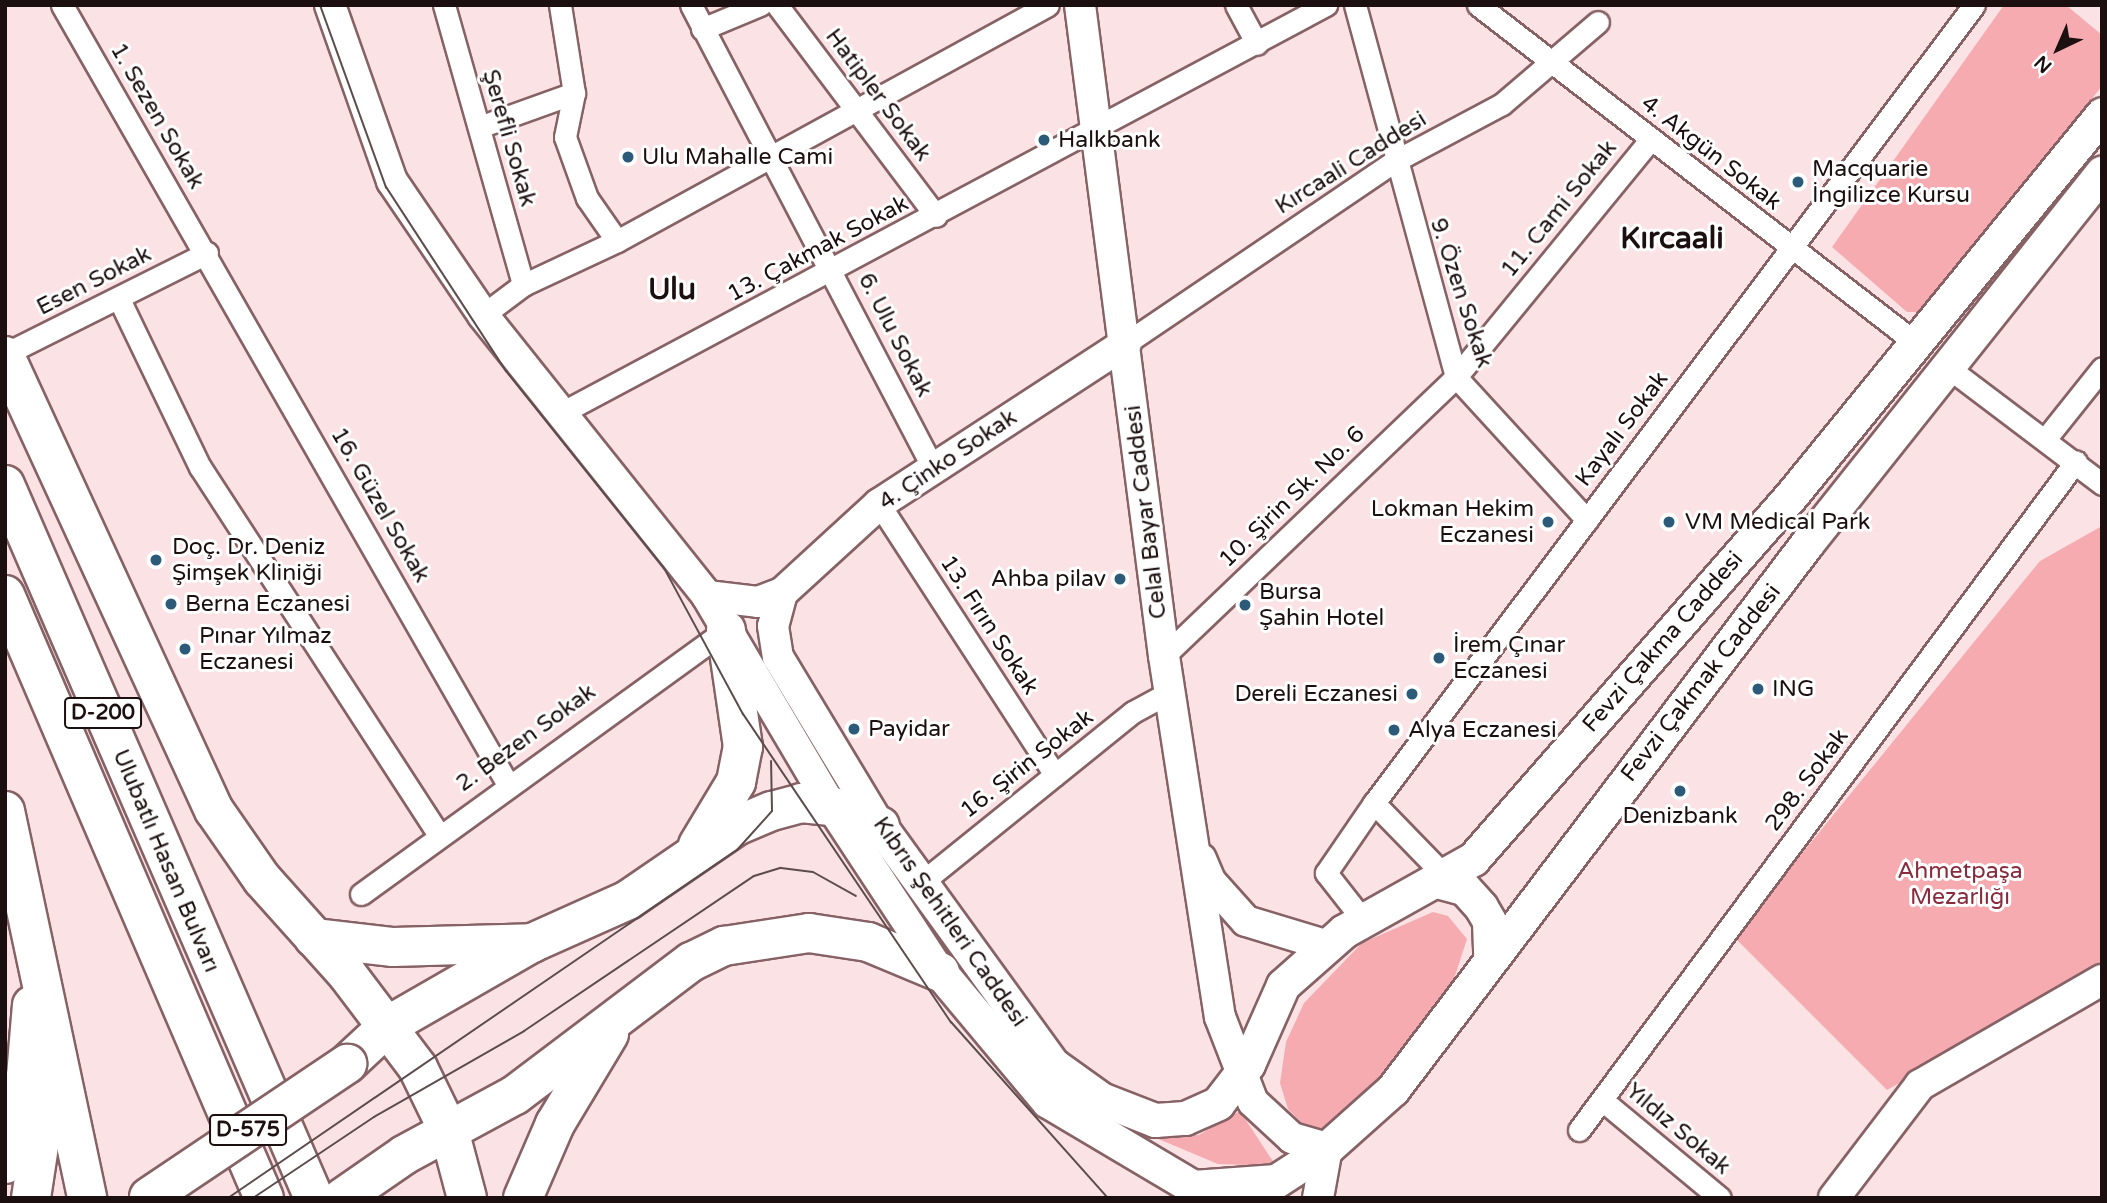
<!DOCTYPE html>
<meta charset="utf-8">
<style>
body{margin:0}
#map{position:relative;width:2107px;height:1203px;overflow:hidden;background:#fbe2e4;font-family:"Varela Round",sans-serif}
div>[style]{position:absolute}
.green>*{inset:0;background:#f6abb1}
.roads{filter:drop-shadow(2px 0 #866265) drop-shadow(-2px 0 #866265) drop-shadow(0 2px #866265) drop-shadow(0 -2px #866265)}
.street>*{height:21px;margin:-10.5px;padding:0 10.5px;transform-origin:10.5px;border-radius:10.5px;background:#fff}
.secondary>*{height:30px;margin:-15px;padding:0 15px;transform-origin:15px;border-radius:15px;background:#fff}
.primary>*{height:33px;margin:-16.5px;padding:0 16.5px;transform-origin:16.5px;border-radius:16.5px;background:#fff}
.highway>*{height:38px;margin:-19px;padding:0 19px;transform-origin:19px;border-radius:19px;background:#fff}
.tram>*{height:2px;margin:-1px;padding:0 1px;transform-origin:1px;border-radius:1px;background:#5d4c4d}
.bridges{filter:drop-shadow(2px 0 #866265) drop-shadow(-2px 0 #866265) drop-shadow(0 2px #866265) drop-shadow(0 -2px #866265)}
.highway-bridge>*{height:38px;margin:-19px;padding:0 19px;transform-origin:19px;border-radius:19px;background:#fff}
.dots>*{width:19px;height:19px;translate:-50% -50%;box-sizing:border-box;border:4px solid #fff;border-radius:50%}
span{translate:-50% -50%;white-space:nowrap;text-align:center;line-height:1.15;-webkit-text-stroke:6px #fff;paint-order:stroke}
.shield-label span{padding:2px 5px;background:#fff;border:2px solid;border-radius:5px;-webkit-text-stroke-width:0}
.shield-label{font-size:21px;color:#1c0f10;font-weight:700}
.street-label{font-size:23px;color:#1c0f10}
.poi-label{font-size:23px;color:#1c0f10}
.left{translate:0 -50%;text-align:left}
.right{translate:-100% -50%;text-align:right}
.park-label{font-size:23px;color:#882b3c}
.district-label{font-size:30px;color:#1c0f10;font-weight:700}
.frame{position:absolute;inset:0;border:7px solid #1c0f10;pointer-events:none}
.north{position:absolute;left:2023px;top:14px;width:70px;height:70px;-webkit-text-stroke:5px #fff;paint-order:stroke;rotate:224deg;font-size:19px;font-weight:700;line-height:28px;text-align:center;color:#1c0f10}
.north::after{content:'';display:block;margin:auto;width:24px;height:32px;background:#1c0f10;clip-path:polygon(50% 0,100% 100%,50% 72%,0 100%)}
</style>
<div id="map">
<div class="green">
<div style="clip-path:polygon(2004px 5px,2066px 5px,2102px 35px,2102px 86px,1920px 312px,1907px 312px,1832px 247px)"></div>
<div style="clip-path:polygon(2102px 526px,2102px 970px,1887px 1090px,1734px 937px,2040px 561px)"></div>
<div style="clip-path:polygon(1433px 912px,1448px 916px,1467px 939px,1453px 982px,1380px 1085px,1319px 1132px,1303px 1124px,1288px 1109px,1280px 1083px,1286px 1042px,1304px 1003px,1362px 943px)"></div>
<div style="clip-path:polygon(1240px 1111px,1276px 1166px,1218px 1164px,1156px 1138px,1199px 1135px)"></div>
</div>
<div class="roads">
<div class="street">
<div style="left:62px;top:5px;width:896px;rotate:60.23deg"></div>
<div style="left:444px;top:5px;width:291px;rotate:74.2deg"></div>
<div style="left:560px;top:5px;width:89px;rotate:81deg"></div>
<div style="left:574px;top:93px;width:45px;rotate:101.6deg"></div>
<div style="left:565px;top:137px;width:65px;rotate:70.2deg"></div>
<div style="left:587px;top:198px;width:52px;rotate:55.1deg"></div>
<div style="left:691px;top:5px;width:522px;rotate:62.4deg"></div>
<div style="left:777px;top:5px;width:264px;rotate:53deg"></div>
<div style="left:1236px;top:5px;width:44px;rotate:61.7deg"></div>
<div style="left:1355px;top:5px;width:385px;rotate:74.8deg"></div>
<div style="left:1456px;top:377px;width:194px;rotate:47.5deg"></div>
<div style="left:1478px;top:5px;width:548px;rotate:37.66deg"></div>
<div style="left:702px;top:29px;width:63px;rotate:-22.5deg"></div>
<div style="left:479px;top:127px;width:101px;rotate:-19.7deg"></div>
<div style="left:119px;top:299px;width:187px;rotate:64.3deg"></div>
<div style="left:200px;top:467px;width:439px;rotate:57deg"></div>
<div style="left:483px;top:315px;width:50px;rotate:-36.9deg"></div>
<div style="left:523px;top:285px;width:104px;rotate:-25.1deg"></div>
<div style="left:617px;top:241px;width:491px;rotate:-28.7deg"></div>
<div style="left:1126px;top:343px;width:323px;rotate:-34.1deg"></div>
<div style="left:1393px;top:162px;width:123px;rotate:-28deg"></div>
<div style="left:1502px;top:104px;width:126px;rotate:-40.5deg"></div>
<div style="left:5px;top:354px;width:226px;rotate:-26.6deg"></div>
<div style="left:1946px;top:366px;width:196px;rotate:37.1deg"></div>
<div style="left:563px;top:412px;width:865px;rotate:-28.08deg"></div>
<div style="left:2047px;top:437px;width:88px;rotate:-51.4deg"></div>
<div style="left:879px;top:504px;width:323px;rotate:57deg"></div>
<div style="left:1164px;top:656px;width:404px;rotate:-43.7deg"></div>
<div style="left:1456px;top:377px;width:306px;rotate:-50.7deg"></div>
<div style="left:1445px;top:876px;width:102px;rotate:-134.2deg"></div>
<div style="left:1374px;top:803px;width:998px;rotate:-53.06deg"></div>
<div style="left:921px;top:883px;width:272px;rotate:-38.9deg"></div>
<div style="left:1133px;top:712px;width:42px;rotate:-28.4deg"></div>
<div style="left:361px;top:894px;width:450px;rotate:-35.9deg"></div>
<div style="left:1363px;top:920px;width:60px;rotate:-128.2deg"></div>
<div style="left:1326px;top:873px;width:85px;rotate:-55.6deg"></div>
<div style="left:1602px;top:1100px;width:153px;rotate:39.7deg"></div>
<div style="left:1579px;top:1130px;width:833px;rotate:-53.39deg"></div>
</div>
<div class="secondary">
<div style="left:330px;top:5px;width:187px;rotate:70.6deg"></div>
<div style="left:392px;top:181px;width:162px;rotate:55.8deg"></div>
<div style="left:483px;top:315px;width:359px;rotate:51.4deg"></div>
<div style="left:707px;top:596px;width:244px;rotate:59.4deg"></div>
<div style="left:831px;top:806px;width:199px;rotate:56.7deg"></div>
<div style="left:1080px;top:5px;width:656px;rotate:82.65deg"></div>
<div style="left:1164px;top:656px;width:365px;rotate:81.2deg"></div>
<div style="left:1220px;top:1017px;width:91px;rotate:68.8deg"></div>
<div style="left:1253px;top:1102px;width:53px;rotate:42.7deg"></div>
<div style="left:1292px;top:1138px;width:36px;rotate:16deg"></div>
<div style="left:1327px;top:1148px;width:51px;rotate:100.2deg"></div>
<div style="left:782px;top:593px;width:34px;rotate:105deg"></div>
<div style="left:773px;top:626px;width:31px;rotate:81deg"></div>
<div style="left:778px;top:657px;width:197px;rotate:58.9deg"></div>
<div style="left:707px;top:596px;width:51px;rotate:6.7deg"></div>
<div style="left:758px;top:602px;width:26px;rotate:-21deg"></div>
<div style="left:782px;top:593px;width:132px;rotate:-42.5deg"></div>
<div style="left:879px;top:504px;width:295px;rotate:-33.1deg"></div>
<div style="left:1201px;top:859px;width:25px;rotate:67deg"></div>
<div style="left:1211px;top:882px;width:52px;rotate:48.1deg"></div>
<div style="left:1246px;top:921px;width:83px;rotate:16.9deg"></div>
<div style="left:1834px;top:1198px;width:142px;rotate:-52.7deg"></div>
<div style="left:1920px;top:1085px;width:210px;rotate:-30deg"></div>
</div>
<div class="primary">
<div style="left:880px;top:826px;width:294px;rotate:54.1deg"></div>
<div style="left:1052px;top:1064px;width:60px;rotate:35.5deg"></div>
<div style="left:1101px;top:1099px;width:58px;rotate:21.3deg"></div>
<div style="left:1155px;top:1120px;width:30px;rotate:-4deg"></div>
<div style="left:1185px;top:1118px;width:36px;rotate:-24deg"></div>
<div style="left:1218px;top:1103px;width:49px;rotate:-52.4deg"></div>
<div style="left:1248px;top:1064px;width:86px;rotate:-66.1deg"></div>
<div style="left:1283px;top:985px;width:81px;rotate:-41.5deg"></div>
<div style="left:1344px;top:931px;width:148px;rotate:-29.2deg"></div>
<div style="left:1473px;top:859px;width:481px;rotate:-48.8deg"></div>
<div style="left:1790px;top:497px;width:494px;rotate:-50.8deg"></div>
<div style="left:1437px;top:881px;width:28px;rotate:15deg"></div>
<div style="left:1464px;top:888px;width:25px;rotate:48deg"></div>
<div style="left:1481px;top:907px;width:16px;rotate:60deg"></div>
<div style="left:1489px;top:921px;width:38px;rotate:88deg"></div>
<div style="left:940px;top:972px;width:168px;rotate:50.1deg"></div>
<div style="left:1048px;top:1101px;width:169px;rotate:30.7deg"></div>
<div style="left:1193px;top:1187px;width:83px;rotate:-4.1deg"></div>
<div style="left:1276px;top:1181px;width:61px;rotate:-32.9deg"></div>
<div style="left:1327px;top:1148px;width:89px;rotate:-41.8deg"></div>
<div style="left:1393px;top:1089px;width:687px;rotate:-52.81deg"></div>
<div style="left:1808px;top:542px;width:472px;rotate:-51.5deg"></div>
</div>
<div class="highway">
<div style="left:5px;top:356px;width:500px;rotate:65.3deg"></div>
<div style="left:214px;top:810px;width:84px;rotate:55.2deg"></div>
<div style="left:262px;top:879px;width:127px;rotate:48.2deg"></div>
<div style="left:347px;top:974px;width:118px;rotate:52.9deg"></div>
<div style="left:418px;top:1068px;width:73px;rotate:64.1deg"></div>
<div style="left:450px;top:1134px;width:66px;rotate:75.1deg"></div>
<div style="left:5px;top:485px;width:777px;rotate:66.57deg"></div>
<div style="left:5px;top:595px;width:656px;rotate:66.76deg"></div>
<div style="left:5px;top:811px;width:396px;rotate:78deg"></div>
<div style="left:698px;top:845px;width:74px;rotate:-58.9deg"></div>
<div style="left:736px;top:782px;width:36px;rotate:-79deg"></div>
<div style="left:743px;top:747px;width:118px;rotate:-98.3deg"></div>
<div style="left:314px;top:938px;width:80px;rotate:6.5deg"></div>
<div style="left:393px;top:947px;width:139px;rotate:-1.6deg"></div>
<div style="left:532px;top:943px;width:105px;rotate:-24.1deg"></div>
<div style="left:628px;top:900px;width:131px;rotate:-34.4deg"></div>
<div style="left:736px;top:826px;width:39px;rotate:-23deg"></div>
<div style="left:772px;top:811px;width:30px;rotate:-15deg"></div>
<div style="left:801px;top:803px;width:30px;rotate:6deg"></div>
<div style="left:831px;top:806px;width:53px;rotate:22.2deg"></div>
<div style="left:347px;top:1064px;width:57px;rotate:-42.9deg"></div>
<div style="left:389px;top:1025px;width:163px;rotate:-29.9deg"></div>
<div style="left:5px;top:1164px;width:90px;rotate:-76.6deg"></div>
<div style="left:26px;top:1076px;width:71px;rotate:-85.2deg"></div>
<div style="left:31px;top:1198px;width:112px;rotate:-81.3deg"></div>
<div style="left:342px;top:1198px;width:75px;rotate:-34.7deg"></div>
<div style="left:404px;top:1155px;width:126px;rotate:-28.4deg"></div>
<div style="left:515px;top:1095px;width:221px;rotate:-37.1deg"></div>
<div style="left:691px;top:962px;width:37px;rotate:-26deg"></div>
<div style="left:724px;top:946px;width:86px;rotate:-8.7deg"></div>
<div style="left:809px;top:933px;width:60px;rotate:8.7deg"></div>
<div style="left:868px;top:942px;width:78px;rotate:22.6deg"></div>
<div style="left:523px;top:1198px;width:81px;rotate:-66.6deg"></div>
<div style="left:555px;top:1124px;width:105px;rotate:-59deg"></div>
</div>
</div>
<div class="tram">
<div style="left:320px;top:5px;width:194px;rotate:70.1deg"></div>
<div style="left:386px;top:187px;width:220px;rotate:56.9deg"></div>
<div style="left:506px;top:371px;width:253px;rotate:51.3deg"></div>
<div style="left:664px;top:568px;width:166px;rotate:61.6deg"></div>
<div style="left:743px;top:714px;width:372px;rotate:56deg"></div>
<div style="left:951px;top:1022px;width:236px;rotate:48.3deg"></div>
<div style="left:228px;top:1198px;width:617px;rotate:-34.36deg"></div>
<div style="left:737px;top:850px;width:52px;rotate:-48.1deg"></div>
<div style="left:772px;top:811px;width:50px;rotate:-91.1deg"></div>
<div style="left:253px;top:1198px;width:146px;rotate:-33.8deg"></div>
<div style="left:374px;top:1117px;width:173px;rotate:-29.8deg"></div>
<div style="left:524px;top:1031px;width:277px;rotate:-34deg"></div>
<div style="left:754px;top:876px;width:28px;rotate:-17deg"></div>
<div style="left:781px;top:868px;width:32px;rotate:7deg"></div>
<div style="left:813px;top:872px;width:49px;rotate:29.2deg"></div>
</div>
<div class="bridges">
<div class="highway-bridge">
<div style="left:149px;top:1197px;width:239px;rotate:-33.9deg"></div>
</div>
</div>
<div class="dots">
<div style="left:1044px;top:140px;background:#2b5b79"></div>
<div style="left:628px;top:157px;background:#2b5b79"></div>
<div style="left:1798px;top:182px;background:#2b5b79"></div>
<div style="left:1548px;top:522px;background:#2b5b79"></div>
<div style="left:1669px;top:522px;background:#2b5b79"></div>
<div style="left:156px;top:560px;background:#2b5b79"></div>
<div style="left:1120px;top:579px;background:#2b5b79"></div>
<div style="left:171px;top:604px;background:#2b5b79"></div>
<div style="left:1245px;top:605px;background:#2b5b79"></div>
<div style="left:185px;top:649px;background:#2b5b79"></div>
<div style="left:1439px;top:658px;background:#2b5b79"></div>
<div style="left:1758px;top:689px;background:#2b5b79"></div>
<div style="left:1412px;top:694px;background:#2b5b79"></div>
<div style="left:854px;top:729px;background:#2b5b79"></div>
<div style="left:1394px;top:730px;background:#2b5b79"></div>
<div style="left:1680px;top:791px;background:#2b5b79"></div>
</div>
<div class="shield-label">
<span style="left:103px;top:713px">D-200</span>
<span style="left:248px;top:1130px">D-575</span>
</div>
<div class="street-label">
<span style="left:878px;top:95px;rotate:53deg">Hatipler Sokak</span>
<span style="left:157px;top:116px;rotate:60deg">1. Sezen Sokak</span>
<span style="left:509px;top:138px;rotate:74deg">Şerefli Sokak</span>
<span style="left:1711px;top:153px;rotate:38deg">4. Akgün Sokak</span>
<span style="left:1351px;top:163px;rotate:-32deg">Kırcaali Caddesi</span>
<span style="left:1559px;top:209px;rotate:-51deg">11. Cami Sokak</span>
<span style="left:818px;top:249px;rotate:-28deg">13. Çakmak Sokak</span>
<span style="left:94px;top:281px;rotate:-27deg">Esen Sokak</span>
<span style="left:1461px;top:293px;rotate:72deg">9. Özen Sokak</span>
<span style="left:895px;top:335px;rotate:63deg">6. Ulu Sokak</span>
<span style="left:1622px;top:429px;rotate:-53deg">Kayalı Sokak</span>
<span style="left:948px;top:460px;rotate:-34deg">4. Çinko Sokak</span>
<span style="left:1292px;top:497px;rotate:-44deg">10. Şirin Sk. No. 6</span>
<span style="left:380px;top:505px;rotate:60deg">16. Güzel Sokak</span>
<span style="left:1146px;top:512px;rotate:-97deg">Celal Bayar Caddesi</span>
<span style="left:989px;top:625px;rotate:57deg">13. Fırın Sokak</span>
<span style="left:1663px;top:642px;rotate:-49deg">Fevzi Çakma Caddesi</span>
<span style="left:1701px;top:683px;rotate:-52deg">Fevzi Çakmak Caddesi</span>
<span style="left:526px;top:738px;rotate:-36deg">2. Bezen Sokak</span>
<span style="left:1027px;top:764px;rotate:-38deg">16. Şirin Sokak</span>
<span style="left:1807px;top:780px;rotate:-53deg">298. Sokak</span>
<span style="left:166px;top:861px;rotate:67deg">Ulubatlı Hasan Bulvarı</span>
<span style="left:950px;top:922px;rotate:55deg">Kıbrıs Şehitleri Caddesi</span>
<span style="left:1678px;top:1129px;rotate:40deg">Yıldız Sokak</span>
</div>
<div class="poi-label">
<span class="left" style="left:1058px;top:140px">Halkbank</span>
<span class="left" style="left:642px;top:157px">Ulu Mahalle Cami</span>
<span class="left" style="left:1812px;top:182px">Macquarie<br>İngilizce Kursu</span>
<span class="right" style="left:1534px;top:522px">Lokman Hekim<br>Eczanesi</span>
<span class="left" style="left:1685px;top:522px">VM Medical Park</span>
<span class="left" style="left:172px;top:560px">Doç. Dr. Deniz<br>Şimşek Kliniği</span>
<span class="right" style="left:1106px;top:579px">Ahba pilav</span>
<span class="left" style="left:1259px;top:605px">Bursa<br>Şahin Hotel</span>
<span class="left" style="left:185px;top:604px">Berna Eczanesi</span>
<span class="left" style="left:199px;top:649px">Pınar Yılmaz<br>Eczanesi</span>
<span class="left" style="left:1453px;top:658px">İrem Çınar<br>Eczanesi</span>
<span class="left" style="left:1772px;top:689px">ING</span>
<span class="right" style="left:1398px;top:694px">Dereli Eczanesi</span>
<span class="left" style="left:868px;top:729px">Payidar</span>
<span class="left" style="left:1408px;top:730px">Alya Eczanesi</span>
<span style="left:1680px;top:816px">Denizbank</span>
</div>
<div class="park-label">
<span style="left:1960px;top:884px">Ahmetpaşa<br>Mezarlığı</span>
</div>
<div class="district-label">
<span style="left:1672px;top:239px">Kırcaali</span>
<span style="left:672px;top:290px">Ulu</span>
</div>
<div class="frame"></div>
<div class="north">N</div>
</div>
